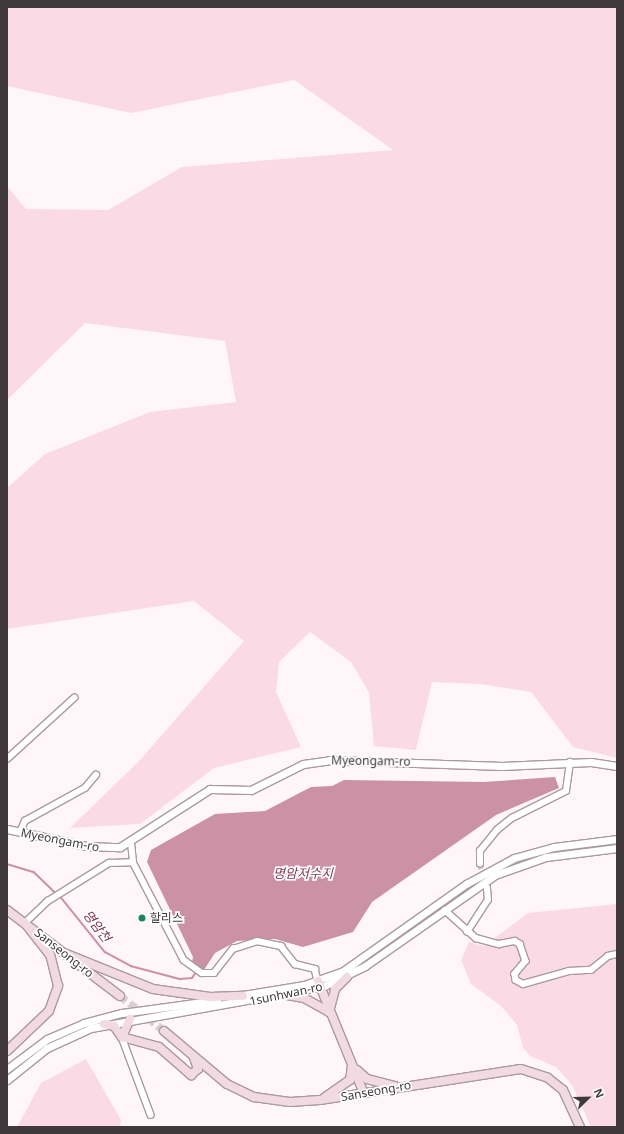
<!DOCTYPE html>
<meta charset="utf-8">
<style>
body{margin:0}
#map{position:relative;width:624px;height:1134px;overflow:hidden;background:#fff6f9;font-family:"Noto Sans","Noto Sans KR",sans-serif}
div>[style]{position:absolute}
.green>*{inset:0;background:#fadbe5}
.water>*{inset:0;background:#cb91a4}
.stream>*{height:1.5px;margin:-0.75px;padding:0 0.75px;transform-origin:0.75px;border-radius:0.75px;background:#cb91a4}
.minor-tunnel>*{height:5.5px;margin-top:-2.75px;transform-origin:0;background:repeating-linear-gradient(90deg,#d9d0d3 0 5.5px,transparent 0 8.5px)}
.secondary-tunnel>*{height:8px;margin-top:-4px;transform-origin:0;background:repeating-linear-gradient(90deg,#d9d0d3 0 8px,transparent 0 12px)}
.roads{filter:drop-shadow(1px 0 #ab999e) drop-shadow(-1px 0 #ab999e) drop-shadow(0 1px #ab999e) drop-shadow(0 -1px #ab999e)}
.minor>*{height:5.5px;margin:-2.75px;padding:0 2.75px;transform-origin:2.75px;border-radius:2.75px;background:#fff}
.tertiary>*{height:7px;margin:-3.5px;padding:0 3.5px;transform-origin:3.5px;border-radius:3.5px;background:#fff}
.secondary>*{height:8px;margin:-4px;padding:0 4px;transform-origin:4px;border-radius:4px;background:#f1dae2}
.dots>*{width:11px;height:11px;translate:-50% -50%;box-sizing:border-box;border:2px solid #fff;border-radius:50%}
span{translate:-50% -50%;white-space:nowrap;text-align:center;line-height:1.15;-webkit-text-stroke:3.5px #fff;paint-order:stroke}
.street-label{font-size:12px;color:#40383a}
.poi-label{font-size:12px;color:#40383a}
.left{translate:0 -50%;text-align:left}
.water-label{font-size:13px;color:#7f3753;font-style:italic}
.frame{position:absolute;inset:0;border:8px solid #40383a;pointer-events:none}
.north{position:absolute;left:568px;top:1078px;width:40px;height:40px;-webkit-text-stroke:3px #fff;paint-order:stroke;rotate:67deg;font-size:11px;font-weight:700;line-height:16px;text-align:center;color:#40383a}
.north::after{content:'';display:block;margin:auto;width:14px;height:18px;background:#40383a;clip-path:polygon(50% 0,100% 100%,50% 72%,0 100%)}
</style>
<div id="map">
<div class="green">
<div style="clip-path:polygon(7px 7px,617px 7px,617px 758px,573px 747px,531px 692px,480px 684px,432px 682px,416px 750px,374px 746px,369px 693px,351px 662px,310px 632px,279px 662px,276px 692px,301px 747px,214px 768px,140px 824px,70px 828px,139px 761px,244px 641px,194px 601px,7px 629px,7px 488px,45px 454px,150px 412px,236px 402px,225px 341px,85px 323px,7px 400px,7px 186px,26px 209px,108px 210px,182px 167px,393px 150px,294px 80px,131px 113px,7px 86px)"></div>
<div style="clip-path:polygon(617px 904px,617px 1127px,591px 1127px,572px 1085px,556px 1067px,530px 1056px,523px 1048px,517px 1025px,501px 1006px,471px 984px,461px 960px,469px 942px,484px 946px,528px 913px)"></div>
<div style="clip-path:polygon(86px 1059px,121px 1120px,120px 1127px,17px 1127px,41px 1083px)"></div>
</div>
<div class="water">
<div style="clip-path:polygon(555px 777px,559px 788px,496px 815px,372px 902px,353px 932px,303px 947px,275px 939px,237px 941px,215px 953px,204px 970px,192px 962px,193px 957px,147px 862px,151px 850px,215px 814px,265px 811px,311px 787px,332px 786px,344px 780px,484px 782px)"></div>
</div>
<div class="stream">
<div style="left:7px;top:864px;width:28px;rotate:17deg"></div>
<div style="left:34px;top:872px;width:32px;rotate:44deg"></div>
<div style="left:60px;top:896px;width:72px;rotate:51.2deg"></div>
<div style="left:105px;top:952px;width:30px;rotate:28deg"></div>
<div style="left:131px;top:966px;width:51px;rotate:14.9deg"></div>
<div style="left:180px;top:979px;width:12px;rotate:-5deg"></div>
<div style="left:192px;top:978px;width:9px;rotate:-54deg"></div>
</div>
<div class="minor-tunnel">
<div style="left:480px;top:864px;width:15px;rotate:74deg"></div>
</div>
<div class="secondary-tunnel">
<div style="left:120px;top:996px;width:56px;rotate:38.5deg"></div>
</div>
<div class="roads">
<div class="minor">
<div style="left:7px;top:759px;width:91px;rotate:-42.3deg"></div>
<div style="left:20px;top:832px;width:12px;rotate:-66deg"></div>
<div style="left:25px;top:821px;width:68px;rotate:-28.8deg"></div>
<div style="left:85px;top:788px;width:17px;rotate:-50deg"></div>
<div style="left:133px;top:862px;width:110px;rotate:62.5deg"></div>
<div style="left:184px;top:960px;width:22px;rotate:36deg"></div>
<div style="left:202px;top:973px;width:12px"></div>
<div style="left:214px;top:973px;width:31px;rotate:-52deg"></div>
<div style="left:233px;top:949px;width:25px;rotate:-18deg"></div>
<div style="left:257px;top:941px;width:25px;rotate:12deg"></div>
<div style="left:281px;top:946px;width:23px;rotate:52deg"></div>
<div style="left:295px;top:964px;width:21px;rotate:14deg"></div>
<div style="left:315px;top:969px;width:12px;rotate:76deg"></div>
<div style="left:480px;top:864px;width:13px;rotate:-90deg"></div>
<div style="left:480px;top:851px;width:27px;rotate:-51deg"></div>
<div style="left:497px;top:830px;width:19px;rotate:-39deg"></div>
<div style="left:512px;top:818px;width:60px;rotate:-26.6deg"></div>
<div style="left:566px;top:791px;width:29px;rotate:-82deg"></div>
<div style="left:445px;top:910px;width:42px;rotate:42.1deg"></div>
<div style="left:476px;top:938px;width:24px;rotate:15deg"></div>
<div style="left:499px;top:944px;width:16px;rotate:-11deg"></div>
<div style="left:515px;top:941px;width:6px;rotate:31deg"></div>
<div style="left:520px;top:944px;width:18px;rotate:71deg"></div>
<div style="left:526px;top:961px;width:17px;rotate:130deg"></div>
<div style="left:515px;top:974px;width:6px;rotate:81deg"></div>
<div style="left:516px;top:980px;width:8px;rotate:30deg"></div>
<div style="left:523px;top:984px;width:48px;rotate:-15.8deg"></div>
<div style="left:569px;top:971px;width:22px;rotate:-3deg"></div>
<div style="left:591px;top:970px;width:22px;rotate:-39deg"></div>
<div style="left:608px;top:956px;width:9px;rotate:-13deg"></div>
<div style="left:25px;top:923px;width:32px;rotate:-44deg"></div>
<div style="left:48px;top:901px;width:72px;rotate:-31.9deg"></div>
<div style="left:109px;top:863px;width:24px;rotate:-2deg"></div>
<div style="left:133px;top:862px;width:20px;rotate:-96deg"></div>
<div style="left:467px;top:932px;width:38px;rotate:-57deg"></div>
<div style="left:488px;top:900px;width:12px;rotate:-95deg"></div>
<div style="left:122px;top:1037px;width:83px;rotate:69.6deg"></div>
</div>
<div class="tertiary">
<div style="left:7px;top:829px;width:81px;rotate:12.1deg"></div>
<div style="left:86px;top:846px;width:34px;rotate:2deg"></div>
<div style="left:120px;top:847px;width:107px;rotate:-32.8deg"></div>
<div style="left:210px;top:789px;width:41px;rotate:1.4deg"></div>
<div style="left:251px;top:790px;width:58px;rotate:-26.6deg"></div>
<div style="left:303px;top:764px;width:27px;rotate:-8deg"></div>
<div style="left:330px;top:760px;width:172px;rotate:2deg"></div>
<div style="left:502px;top:766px;width:89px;rotate:-2.6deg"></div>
<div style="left:591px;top:762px;width:26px;rotate:9deg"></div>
<div style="left:237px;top:996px;width:68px;rotate:-9.3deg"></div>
<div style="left:304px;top:985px;width:41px;rotate:-19.7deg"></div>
<div style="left:343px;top:971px;width:151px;rotate:-35.3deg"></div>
<div style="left:466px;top:884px;width:55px;rotate:-28.4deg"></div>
<div style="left:514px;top:858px;width:41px;rotate:-15.4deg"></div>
<div style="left:554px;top:847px;width:64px;rotate:-7.2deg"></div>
<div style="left:7px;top:1069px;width:50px;rotate:-36.9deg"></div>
<div style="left:47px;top:1039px;width:40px;rotate:-23.4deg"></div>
<div style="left:84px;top:1023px;width:39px;rotate:-15deg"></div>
<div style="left:122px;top:1013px;width:96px;rotate:-7.8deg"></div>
<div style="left:7px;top:1080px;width:51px;rotate:-38.7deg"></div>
<div style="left:47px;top:1048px;width:48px;rotate:-24.4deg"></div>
<div style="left:91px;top:1028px;width:237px;rotate:-10.2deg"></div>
<div style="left:324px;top:986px;width:46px;rotate:-26deg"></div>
<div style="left:365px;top:966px;width:159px;rotate:-35deg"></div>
<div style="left:495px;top:875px;width:54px;rotate:-19.4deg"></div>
<div style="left:546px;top:857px;width:72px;rotate:-7.2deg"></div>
</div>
<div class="secondary">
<div style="left:7px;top:910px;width:142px;rotate:37.3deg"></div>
<div style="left:64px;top:953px;width:96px;rotate:22deg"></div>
<div style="left:153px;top:989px;width:58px;rotate:8deg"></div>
<div style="left:210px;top:997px;width:33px;rotate:-2deg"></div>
<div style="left:318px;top:981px;width:122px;rotate:67.8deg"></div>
<div style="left:287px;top:995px;width:17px;rotate:10deg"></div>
<div style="left:304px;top:998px;width:29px;rotate:29deg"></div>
<div style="left:329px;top:1012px;width:24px;rotate:-75deg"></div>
<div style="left:335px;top:989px;width:17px;rotate:-45deg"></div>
<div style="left:104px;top:1024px;width:10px;rotate:11deg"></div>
<div style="left:114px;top:1026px;width:14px;rotate:54deg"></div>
<div style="left:122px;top:1037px;width:38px;rotate:15deg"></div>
<div style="left:159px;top:1047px;width:43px;rotate:41.2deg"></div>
<div style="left:191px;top:1075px;width:9px;rotate:-41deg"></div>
<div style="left:198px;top:1069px;width:12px;rotate:-110deg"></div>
<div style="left:164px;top:1031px;width:82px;rotate:40.1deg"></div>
<div style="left:227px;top:1084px;width:30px;rotate:26deg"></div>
<div style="left:254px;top:1097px;width:36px;rotate:8deg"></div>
<div style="left:290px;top:1102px;width:30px;rotate:-4deg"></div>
<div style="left:320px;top:1100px;width:203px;rotate:-8.8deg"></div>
<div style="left:521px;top:1069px;width:28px;rotate:18deg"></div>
<div style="left:548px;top:1078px;width:19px;rotate:39deg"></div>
<div style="left:563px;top:1090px;width:41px;rotate:65.3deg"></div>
<div style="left:122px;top:1037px;width:20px;rotate:-66deg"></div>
<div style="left:7px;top:1051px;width:58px;rotate:-43.6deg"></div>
<div style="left:49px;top:1011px;width:27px;rotate:-70deg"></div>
<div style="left:58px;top:986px;width:32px;rotate:-104deg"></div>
<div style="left:50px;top:955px;width:41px;rotate:-128deg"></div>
<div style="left:357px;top:1070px;width:13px;rotate:42deg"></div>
<div style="left:367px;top:1079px;width:30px;rotate:14deg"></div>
<div style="left:324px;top:1098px;width:32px;rotate:-35deg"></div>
<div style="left:350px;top:1080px;width:14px;rotate:-82deg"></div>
</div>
</div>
<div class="dots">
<div style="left:142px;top:918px;background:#1e845e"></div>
</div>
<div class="street-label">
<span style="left:371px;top:761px;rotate:1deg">Myeongam-ro</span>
<span style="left:60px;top:840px;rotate:11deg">Myeongam-ro</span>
<span style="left:64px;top:953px;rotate:38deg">Sanseong-ro</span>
<span style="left:286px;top:994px;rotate:-12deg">1sunhwan-ro</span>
<span style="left:376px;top:1091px;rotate:-10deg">Sanseong-ro</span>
</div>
<div class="poi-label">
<span class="left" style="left:150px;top:918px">할리스</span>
</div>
<div class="water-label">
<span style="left:303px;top:873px">명암저수지</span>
<span style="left:97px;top:926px;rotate:53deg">명암천</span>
</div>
<div class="frame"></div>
<div class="north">N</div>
</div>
